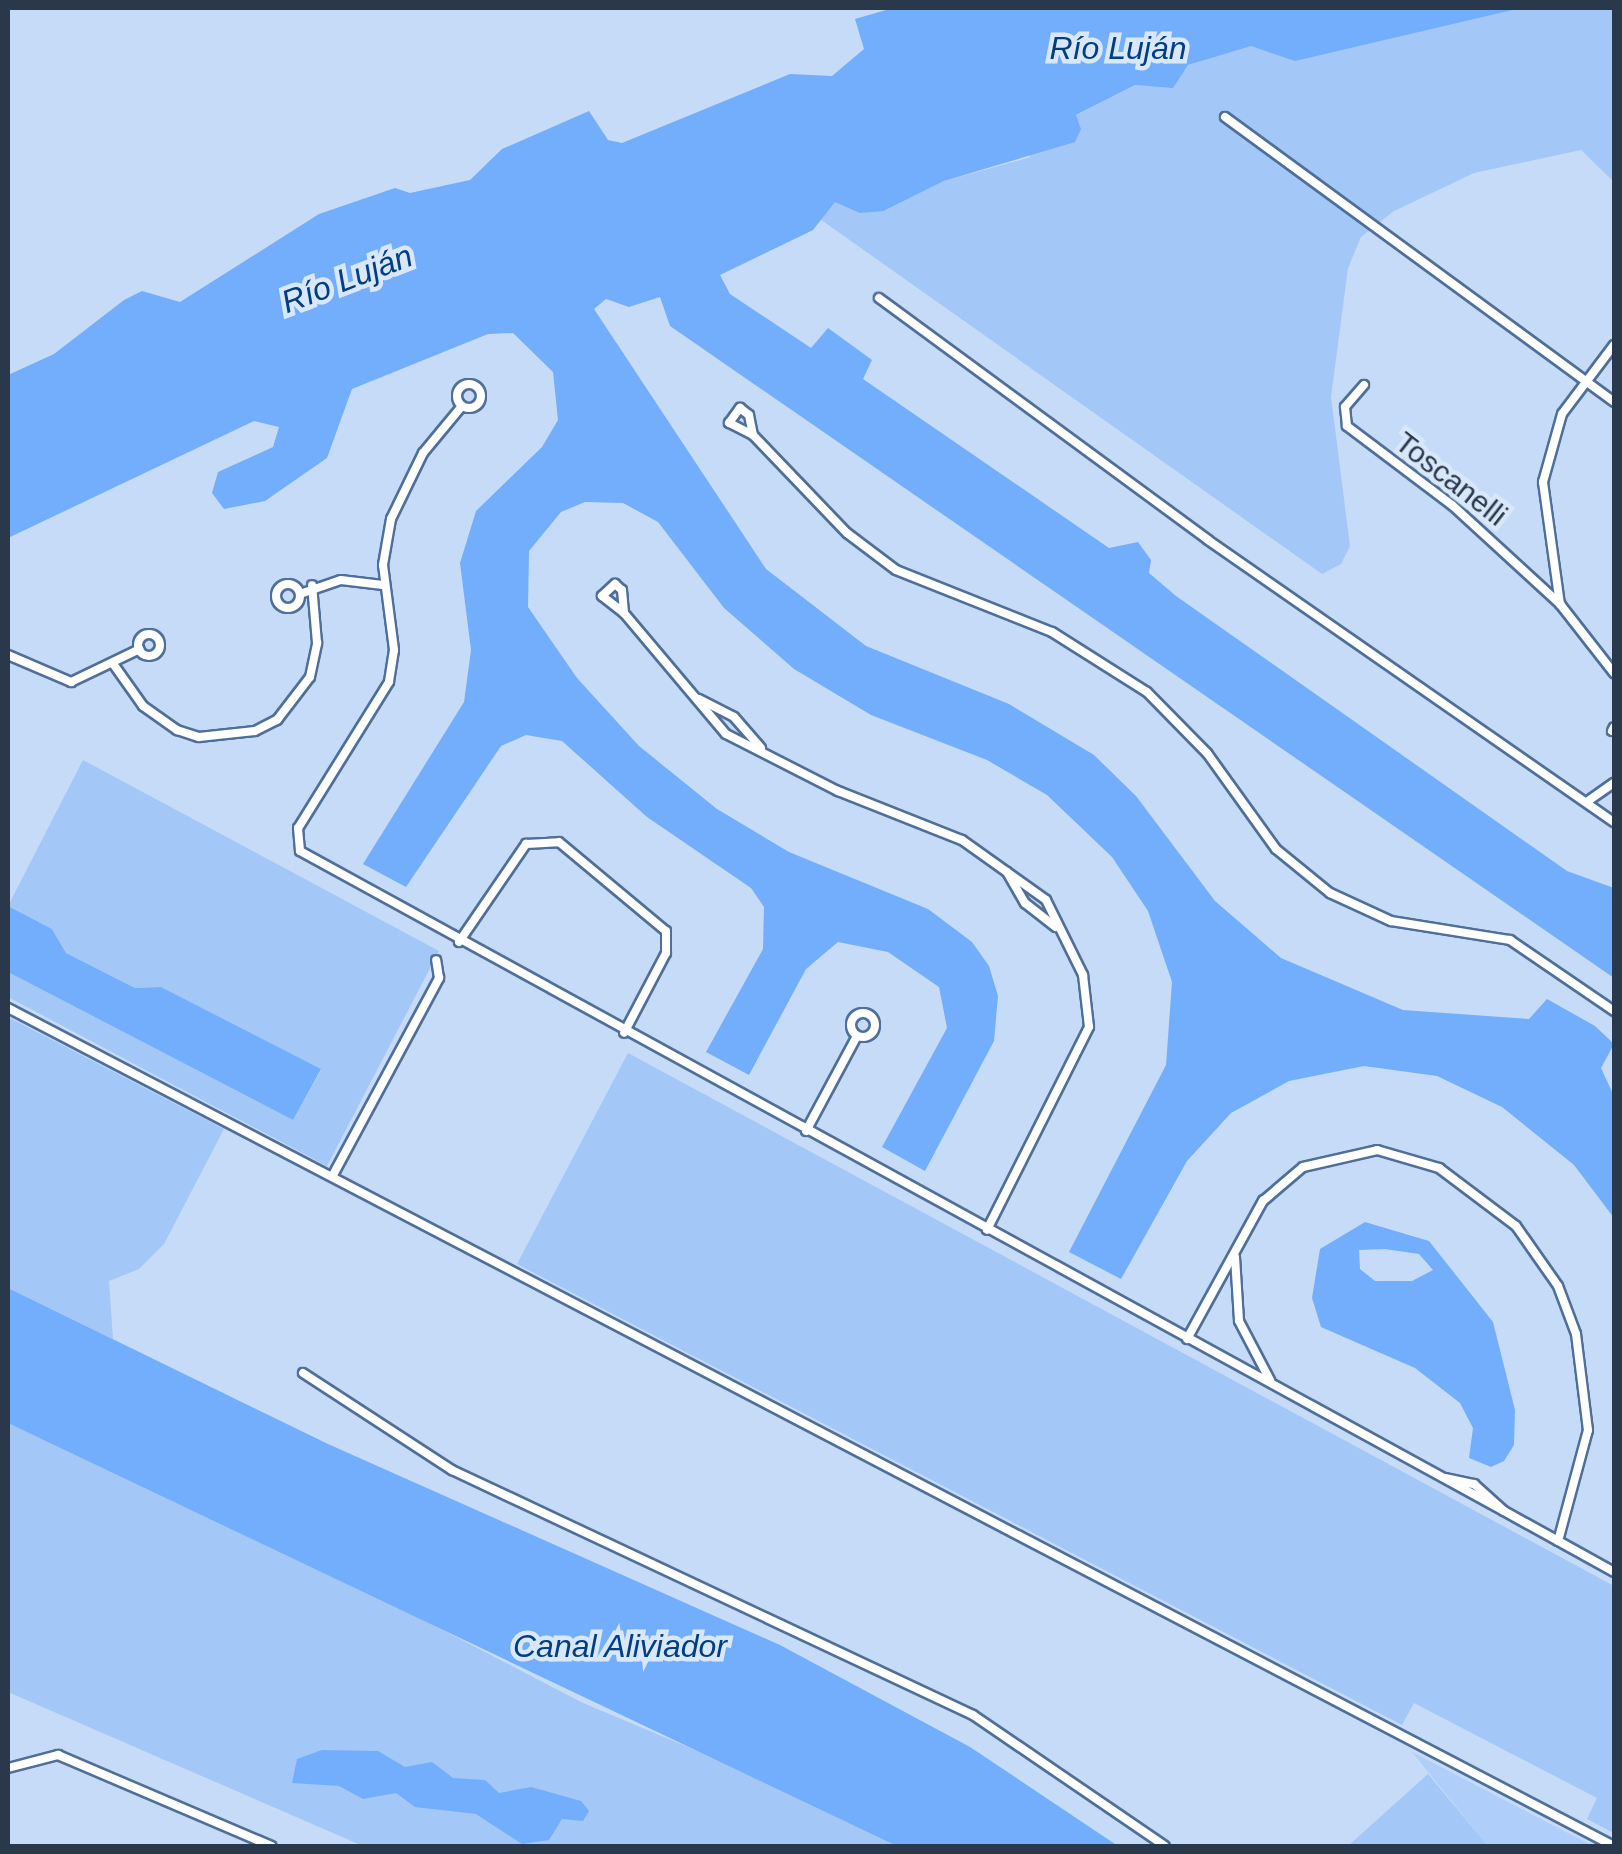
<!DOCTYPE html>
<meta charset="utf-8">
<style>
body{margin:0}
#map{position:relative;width:1622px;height:1854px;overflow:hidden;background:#c5dbf8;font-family:Arial,sans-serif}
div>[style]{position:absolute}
.built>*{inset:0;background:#afcffa}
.green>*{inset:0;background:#a3c7f6}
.water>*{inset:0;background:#73aefc}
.roads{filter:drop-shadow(2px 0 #4f6f9a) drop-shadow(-2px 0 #4f6f9a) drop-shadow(0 2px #4f6f9a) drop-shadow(0 -2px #4f6f9a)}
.minor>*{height:8px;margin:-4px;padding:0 4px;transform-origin:4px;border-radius:4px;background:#fff}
.minor>.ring{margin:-4px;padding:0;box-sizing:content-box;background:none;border:8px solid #fff;border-radius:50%}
span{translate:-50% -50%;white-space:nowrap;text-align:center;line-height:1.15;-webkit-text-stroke:9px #d9e7fb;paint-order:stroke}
.street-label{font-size:30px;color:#29384a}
.water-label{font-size:32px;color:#003f83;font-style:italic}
.frame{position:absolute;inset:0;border:10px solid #29384a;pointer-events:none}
</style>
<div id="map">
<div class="built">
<div style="clip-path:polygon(1412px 1752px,1593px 1846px,1488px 1846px)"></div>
</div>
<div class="green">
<div style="clip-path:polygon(1521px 8px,1614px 8px,1614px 182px,1581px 150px,1474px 173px,1394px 211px,1361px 237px,1348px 268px,1331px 397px,1350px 546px,1341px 564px,1322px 574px,817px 217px,835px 202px,885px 211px,944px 181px,1028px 158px,1075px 116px,1135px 85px,1173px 87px,1180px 68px,1239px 48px)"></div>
<div style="clip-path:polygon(83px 760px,439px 951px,327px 1166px,8px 997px,8px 972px,293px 1120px,321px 1070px,161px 987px,135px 988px,66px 953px,52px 929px,8px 906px)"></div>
<div style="clip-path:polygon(8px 1017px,224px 1129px,164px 1244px,139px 1269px,109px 1281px,113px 1339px,8px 1288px)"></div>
<div style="clip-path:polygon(628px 1053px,1614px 1586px,1614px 1833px,1587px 1819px,1597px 1798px,1414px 1703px,1402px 1725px,517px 1264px)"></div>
<div style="clip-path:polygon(8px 1423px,306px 1559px,583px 1703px,788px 1789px,897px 1846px,363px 1846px,8px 1692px)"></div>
<div style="clip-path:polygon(1428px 1774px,1488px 1846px,1348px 1846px)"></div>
</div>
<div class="water">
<div style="clip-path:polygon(893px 8px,1521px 8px,1295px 61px,1251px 46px,1188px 65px,1173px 88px,1135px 85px,1076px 115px,1081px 129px,1075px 142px,944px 181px,884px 211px,860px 213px,835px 202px,813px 230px,720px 275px,730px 294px,811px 348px,828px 328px,872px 360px,863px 379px,1109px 548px,1138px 542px,1151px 560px,1149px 573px,1176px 596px,1567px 871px,1614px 888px,1614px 978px,670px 326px,660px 297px,629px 307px,606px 299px,594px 309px,766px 569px,866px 646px,1009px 704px,1094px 755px,1136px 796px,1215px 901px,1281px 958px,1403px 1010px,1529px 1019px,1547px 999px,1595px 1026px,1614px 1044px,1601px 1068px,1614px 1096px,1614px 1218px,1574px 1165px,1502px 1107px,1437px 1076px,1364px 1066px,1289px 1081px,1231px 1113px,1187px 1161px,1121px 1279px,1069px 1252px,1166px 1065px,1172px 982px,1148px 911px,1112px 857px,1047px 795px,987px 760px,871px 715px,794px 669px,724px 608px,658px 522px,623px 503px,585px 502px,561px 512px,529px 551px,528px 607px,577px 678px,639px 746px,717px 809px,789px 852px,928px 909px,972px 942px,989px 966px,998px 996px,994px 1041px,925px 1171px,882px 1147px,947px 1028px,939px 987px,888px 952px,838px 942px,806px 969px,749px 1075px,706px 1052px,763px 949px,764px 907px,751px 888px,647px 817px,562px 741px,526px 735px,501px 746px,406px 887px,363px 864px,464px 702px,471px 650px,460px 563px,476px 511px,542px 447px,558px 420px,553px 372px,513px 333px,488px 334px,352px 389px,327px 458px,265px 501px,224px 509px,212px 493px,218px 472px,273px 447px,279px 427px,254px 421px,8px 538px,8px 375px,54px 354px,124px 300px,142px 291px,180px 302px,319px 214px,395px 188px,410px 193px,470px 180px,502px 149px,589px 111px,608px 140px,622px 143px,790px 74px,832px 76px,864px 49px,855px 19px)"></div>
<div style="clip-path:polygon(8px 906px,52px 929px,66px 953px,135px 988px,161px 987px,321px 1069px,293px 1120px,8px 972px)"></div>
<div style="clip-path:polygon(evenodd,1365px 1222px,1429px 1241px,1493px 1322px,1515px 1410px,1514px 1445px,1504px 1461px,1491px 1467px,1469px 1458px,1473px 1428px,1460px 1403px,1415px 1368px,1321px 1327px,1312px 1298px,1320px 1249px,1365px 1222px,1385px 1249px,1419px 1254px,1433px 1270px,1412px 1281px,1375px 1281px,1360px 1269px,1359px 1250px,1385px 1249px)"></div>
<div style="clip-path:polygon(8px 1288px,328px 1444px,780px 1645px,970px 1747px,1118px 1846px,897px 1846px,8px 1423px)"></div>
<div style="clip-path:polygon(322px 1750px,378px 1751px,405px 1767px,432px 1762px,453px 1778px,485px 1780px,499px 1793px,531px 1787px,581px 1801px,589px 1811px,583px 1821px,562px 1819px,549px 1840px,522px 1844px,476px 1814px,415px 1807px,396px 1793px,363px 1799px,339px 1786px,292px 1783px,297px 1759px)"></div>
</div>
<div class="roads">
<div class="minor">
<div style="left:1225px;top:117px;width:482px;rotate:36.2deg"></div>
<div style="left:879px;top:298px;width:408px;rotate:36.3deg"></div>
<div style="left:1208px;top:540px;width:494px;rotate:34.8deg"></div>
<div style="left:1614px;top:345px;width:86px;rotate:127deg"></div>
<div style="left:1562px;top:414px;width:71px;rotate:105.6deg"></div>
<div style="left:1543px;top:482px;width:123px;rotate:82.1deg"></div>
<div style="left:1560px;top:604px;width:88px;rotate:52deg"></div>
<div class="ring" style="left:457px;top:384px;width:16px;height:16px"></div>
<div style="left:1364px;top:385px;width:29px;rotate:131deg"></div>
<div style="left:1345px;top:407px;width:19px;rotate:84deg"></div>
<div style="left:1347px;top:426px;width:131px;rotate:37deg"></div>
<div style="left:1452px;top:505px;width:147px;rotate:42.5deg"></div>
<div style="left:462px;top:406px;width:61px;rotate:129.7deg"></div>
<div style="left:423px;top:453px;width:73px;rotate:115.9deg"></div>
<div style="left:391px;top:519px;width:47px;rotate:99.9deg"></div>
<div style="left:383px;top:565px;width:86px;rotate:82.6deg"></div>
<div style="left:394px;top:650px;width:32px;rotate:99deg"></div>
<div style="left:389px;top:682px;width:172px;rotate:121.9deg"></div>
<div style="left:298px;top:828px;width:23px;rotate:85deg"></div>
<div style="left:300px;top:851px;width:1373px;rotate:28.73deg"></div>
<div style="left:740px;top:408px;width:11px;rotate:38deg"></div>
<div style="left:749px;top:415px;width:20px;rotate:79deg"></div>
<div style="left:753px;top:435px;width:27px;rotate:-153deg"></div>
<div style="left:729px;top:423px;width:19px;rotate:-54deg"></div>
<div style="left:753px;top:435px;width:136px;rotate:46.2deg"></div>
<div style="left:847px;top:533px;width:61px;rotate:37.1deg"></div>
<div style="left:896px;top:570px;width:168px;rotate:21.7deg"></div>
<div style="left:1052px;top:632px;width:112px;rotate:32.3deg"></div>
<div style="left:1147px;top:692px;width:86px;rotate:45.5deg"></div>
<div style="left:1207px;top:753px;width:118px;rotate:54.3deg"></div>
<div style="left:1276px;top:849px;width:70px;rotate:39.2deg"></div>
<div style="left:1330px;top:893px;width:67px;rotate:24.7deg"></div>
<div style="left:1391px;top:921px;width:121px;rotate:9.1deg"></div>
<div style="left:1510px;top:940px;width:126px;rotate:34.3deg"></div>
<div style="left:615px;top:584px;width:9px;rotate:41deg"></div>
<div style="left:622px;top:590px;width:23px;rotate:85deg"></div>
<div style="left:624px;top:613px;width:28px;rotate:-142deg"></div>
<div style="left:602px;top:596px;width:18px;rotate:-43deg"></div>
<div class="ring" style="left:276px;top:584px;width:16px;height:16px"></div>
<div style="left:300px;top:594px;width:43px;rotate:-18.9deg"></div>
<div style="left:341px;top:580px;width:42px;rotate:6.8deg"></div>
<div style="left:624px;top:613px;width:158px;rotate:49.9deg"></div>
<div style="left:726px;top:734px;width:126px;rotate:27deg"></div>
<div style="left:838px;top:791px;width:133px;rotate:21.6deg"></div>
<div style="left:962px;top:840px;width:103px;rotate:35.5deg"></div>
<div style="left:1046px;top:900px;width:84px;rotate:63.7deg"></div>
<div style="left:1083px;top:975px;width:52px;rotate:83.4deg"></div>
<div style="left:1089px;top:1027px;width:227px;rotate:116.7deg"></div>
<div class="ring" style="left:138px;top:634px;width:14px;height:14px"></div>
<div style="left:8px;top:655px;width:69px;rotate:23.2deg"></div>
<div style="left:71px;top:682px;width:76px;rotate:-25.6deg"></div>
<div style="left:114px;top:665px;width:50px;rotate:54.7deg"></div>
<div style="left:143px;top:706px;width:42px;rotate:35.2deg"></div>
<div style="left:177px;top:730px;width:23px;rotate:18deg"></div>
<div style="left:199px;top:737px;width:56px;rotate:-6.1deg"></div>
<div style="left:255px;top:731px;width:25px;rotate:-27deg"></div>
<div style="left:277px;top:720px;width:54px;rotate:-52.5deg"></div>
<div style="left:310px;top:677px;width:35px;rotate:-78deg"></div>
<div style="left:317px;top:643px;width:58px;rotate:-94.9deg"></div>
<div style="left:699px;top:699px;width:39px;rotate:27deg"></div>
<div style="left:734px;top:717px;width:41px;rotate:48.9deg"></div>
<div style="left:1612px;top:731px;width:4px;rotate:-63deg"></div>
<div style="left:1588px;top:801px;width:32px;rotate:-35deg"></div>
<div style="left:1007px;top:872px;width:36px;rotate:60deg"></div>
<div style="left:1025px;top:903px;width:39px;rotate:38deg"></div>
<div style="left:459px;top:942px;width:119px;rotate:-55.6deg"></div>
<div style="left:526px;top:844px;width:33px;rotate:-3deg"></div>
<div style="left:559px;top:842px;width:139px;rotate:39.8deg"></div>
<div style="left:666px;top:931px;width:22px;rotate:90deg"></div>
<div style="left:666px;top:953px;width:90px;rotate:117.7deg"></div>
<div style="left:8px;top:1008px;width:1811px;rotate:27.56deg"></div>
<div class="ring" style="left:851px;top:1013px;width:16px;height:16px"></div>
<div style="left:806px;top:1131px;width:108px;rotate:-61.8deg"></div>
<div style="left:333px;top:1175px;width:224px;rotate:-61.7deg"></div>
<div style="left:439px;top:978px;width:18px;rotate:-99deg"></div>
<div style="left:1235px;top:1257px;width:64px;rotate:86.4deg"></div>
<div style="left:1239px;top:1321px;width:67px;rotate:62.3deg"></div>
<div style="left:1187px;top:1339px;width:158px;rotate:-61.2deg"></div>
<div style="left:1263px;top:1201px;width:52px;rotate:-40.4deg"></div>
<div style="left:1303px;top:1167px;width:76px;rotate:-12.9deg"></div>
<div style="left:1377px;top:1150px;width:65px;rotate:16.2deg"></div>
<div style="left:1439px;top:1168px;width:96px;rotate:37deg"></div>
<div style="left:1516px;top:1226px;width:73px;rotate:55deg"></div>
<div style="left:1558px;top:1286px;width:51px;rotate:69.4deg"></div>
<div style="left:1576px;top:1334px;width:97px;rotate:82.9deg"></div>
<div style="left:1588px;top:1430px;width:115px;rotate:105.1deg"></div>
<div style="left:303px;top:1373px;width:178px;rotate:33.1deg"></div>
<div style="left:452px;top:1470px;width:576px;rotate:25.19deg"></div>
<div style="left:973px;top:1715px;width:232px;rotate:34.3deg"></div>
<div style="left:1445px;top:1478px;width:30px;rotate:12deg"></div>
<div style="left:1474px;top:1484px;width:40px;rotate:42deg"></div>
<div style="left:1504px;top:1511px;width:126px;rotate:29deg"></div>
<div style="left:8px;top:1768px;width:52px;rotate:-14.6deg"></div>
<div style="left:58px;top:1755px;width:232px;rotate:23.1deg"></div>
</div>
</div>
<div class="street-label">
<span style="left:1451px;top:479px;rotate:38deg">Toscanelli</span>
</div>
<div class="water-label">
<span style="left:1118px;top:48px">Río Luján</span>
<span style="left:347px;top:279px;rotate:-21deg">Río Luján</span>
<span style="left:620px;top:1646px">Canal Aliviador</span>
</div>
<div class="frame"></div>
</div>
